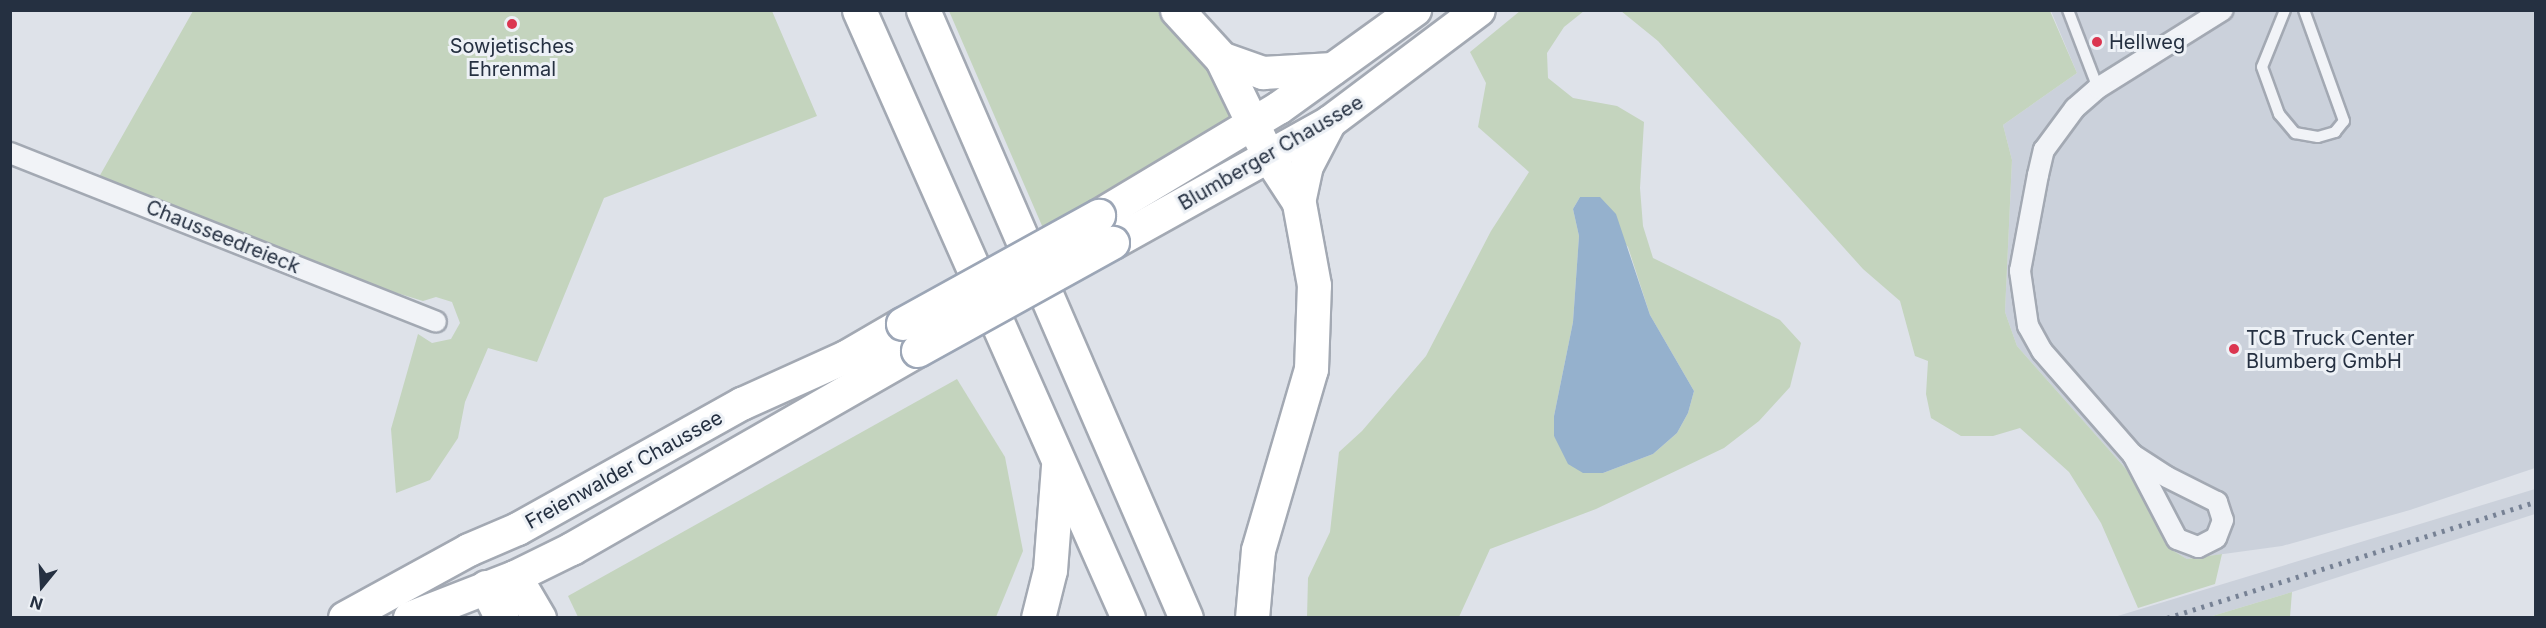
<!DOCTYPE html>
<style>
body{margin:0}
#map{position:relative;width:2546px;height:628px;overflow:hidden;background:#dee2e9;font-family:Inter,sans-serif}
div>[style]{position:absolute}
.built>*{inset:0;background:#cbd1db}
.green>*{inset:0;background:#c4d4be}
.water>*{inset:0;background:#95b1cd}
.roads{filter:drop-shadow(2px 0 #a3a9b3) drop-shadow(-2px 0 #a3a9b3) drop-shadow(0 2px #a3a9b3) drop-shadow(0 -2px #a3a9b3)}
.service>*{height:10px;margin:-5px;padding:0 5px;transform-origin:5px;border-radius:5px;background:#f1f3f7}
.minor>*{height:20px;margin:-10px;padding:0 10px;transform-origin:10px;border-radius:10px;background:#f1f3f7}
.primary>*{height:32px;margin:-16px;padding:0 16px;transform-origin:16px;border-radius:16px;background:#fff}
.motorway>*{height:33px;margin:-16.5px;padding:0 16.5px;transform-origin:16.5px;border-radius:16.5px;background:#fff}
.rail>*{height:4.5px;margin-top:-2.25px;transform-origin:0;background:repeating-linear-gradient(90deg,#768194 0 3px,transparent 0 9px)}
.bridges{filter:drop-shadow(2px 0 #9ca6b6) drop-shadow(-2px 0 #9ca6b6) drop-shadow(0 2px #9ca6b6) drop-shadow(0 -2px #9ca6b6)}
.primary-bridge>*{height:32px;margin:-16px;padding:0 16px;transform-origin:16px;border-radius:16px;background:#fff}
.dots>*{width:16px;height:16px;translate:-50% -50%;box-sizing:border-box;border:3px solid #edf1f6;border-radius:50%}
span{translate:-50% -50%;white-space:nowrap;text-align:center;line-height:1.15;-webkit-text-stroke:6px #edf1f6;paint-order:stroke}
.poi-label{font-size:20px;color:#253041}
.left{translate:0 -50%;text-align:left}
.street-label{font-size:20px;color:#253041}
.frame{position:absolute;inset:0;border:12px solid #253041;pointer-events:none}
.north{position:absolute;left:12px;top:556px;width:60px;height:60px;-webkit-text-stroke:4px #edf1f6;paint-order:stroke;rotate:198deg;font-size:16px;font-weight:700;line-height:24px;text-align:center;color:#253041}
.north::after{content:'';display:block;margin:auto;width:21px;height:27px;background:#253041;clip-path:polygon(50% 0,100% 100%,50% 72%,0 100%)}
</style>
<div id="map">
<div class="built">
<div style="clip-path:polygon(2051px 11px,2535px 11px,2535px 468px,2410px 510px,2282px 546px,2187px 559px,2172px 550px,2126px 469px,2017px 346px,2005px 312px,2012px 160px,2003px 125px,2077px 73px)"></div>
<div style="clip-path:polygon(2535px 489px,2535px 514px,2292px 592px,2209px 617px,2111px 618px)"></div>
</div>
<div class="green">
<div style="clip-path:polygon(193px 11px,772px 11px,817px 116px,604px 198px,537px 362px,488px 348px,465px 402px,458px 438px,430px 480px,396px 493px,391px 429px,418px 334px,432px 343px,451px 339px,460px 323px,452px 302px,436px 297px,423px 301px,387px 290px,99px 177px)"></div>
<div style="clip-path:polygon(949px 11px,1165px 11px,1205px 56px,1235px 120px,1093px 205px,1090px 202px,1043px 228px)"></div>
<div style="clip-path:polygon(evenodd,1520px 11px,1584px 11px,1564px 27px,1547px 53px,1548px 78px,1573px 98px,1617px 106px,1644px 122px,1640px 188px,1643px 226px,1653px 258px,1780px 320px,1801px 343px,1790px 387px,1759px 421px,1724px 448px,1596px 509px,1490px 549px,1459px 617px,1307px 618px,1308px 578px,1330px 532px,1339px 452px,1362px 431px,1426px 356px,1491px 231px,1529px 172px,1478px 127px,1486px 83px,1470px 52px,1520px 11px,1580px 197px,1628px 247px,1650px 315px,1694px 391px,1688px 413px,1677px 433px,1653px 454px,1603px 473px,1554px 436px,1554px 416px,1573px 322px,1579px 236px,1573px 209px,1580px 197px)"></div>
<div style="clip-path:polygon(1621px 11px,2050px 11px,2077px 73px,2003px 125px,2012px 160px,2005px 312px,2017px 346px,2126px 469px,2172px 550px,2187px 559px,2222px 554px,2215px 584px,2138px 608px,2101px 523px,2069px 472px,2020px 428px,1993px 436px,1961px 436px,1931px 418px,1926px 394px,1928px 361px,1915px 356px,1900px 301px,1863px 269px,1658px 41px)"></div>
<div style="clip-path:polygon(957px 379px,1005px 457px,1023px 551px,996px 617px,578px 617px,568px 596px)"></div>
<div style="clip-path:polygon(2292px 592px,2290px 617px,2209px 617px)"></div>
</div>
<div class="water">
<div style="clip-path:polygon(1580px 197px,1600px 197px,1616px 214px,1650px 315px,1694px 391px,1688px 413px,1677px 433px,1653px 454px,1603px 473px,1583px 473px,1568px 464px,1554px 436px,1554px 416px,1573px 322px,1579px 236px,1573px 209px)"></div>
</div>
<div class="roads">
<div class="service">
<div style="left:2068px;top:10px;width:84px;rotate:69deg"></div>
<div style="left:2285px;top:10px;width:61px;rotate:112deg"></div>
<div style="left:2262px;top:67px;width:50px;rotate:70.1deg"></div>
<div style="left:2279px;top:114px;width:25px;rotate:50deg"></div>
<div style="left:2295px;top:133px;width:23px;rotate:10deg"></div>
<div style="left:2318px;top:137px;width:18px;rotate:-16deg"></div>
<div style="left:2335px;top:132px;width:14px;rotate:-51deg"></div>
<div style="left:2344px;top:121px;width:118px;rotate:-109.8deg"></div>
</div>
<div class="minor">
<div style="left:10px;top:153px;width:458px;rotate:21.6deg"></div>
<div style="left:2133px;top:455px;width:40px;rotate:32.9deg"></div>
<div style="left:2167px;top:477px;width:56px;rotate:26.6deg"></div>
<div style="left:2217px;top:502px;width:19px;rotate:72deg"></div>
<div style="left:2223px;top:520px;width:19px;rotate:111deg"></div>
<div style="left:2216px;top:538px;width:20px;rotate:153deg"></div>
<div style="left:2198px;top:547px;width:22px;rotate:-159deg"></div>
<div style="left:2177px;top:539px;width:95px;rotate:-117.6deg"></div>
<div style="left:2133px;top:455px;width:138px;rotate:-131.2deg"></div>
<div style="left:2042px;top:351px;width:29px;rotate:-119deg"></div>
<div style="left:2028px;top:326px;width:56px;rotate:-98.3deg"></div>
<div style="left:2020px;top:271px;width:98px;rotate:-79.4deg"></div>
<div style="left:2038px;top:175px;width:26px;rotate:-77deg"></div>
<div style="left:2044px;top:150px;width:52px;rotate:-53.6deg"></div>
<div style="left:2075px;top:108px;width:30px;rotate:-41deg"></div>
<div style="left:2098px;top:88px;width:147px;rotate:-32deg"></div>
</div>
<div class="primary">
<div style="left:1221px;top:58px;width:110px;rotate:64.1deg"></div>
<div style="left:1269px;top:157px;width:55px;rotate:56.9deg"></div>
<div style="left:1221px;top:58px;width:45px;rotate:19.7deg"></div>
<div style="left:1263px;top:73px;width:70px;rotate:-3.3deg"></div>
<div style="left:1299px;top:203px;width:38px;rotate:-78deg"></div>
<div style="left:1307px;top:166px;width:50px;rotate:-62.4deg"></div>
<div style="left:1099px;top:216px;width:210px;rotate:-31deg"></div>
<div style="left:1279px;top:108px;width:168px;rotate:-35.8deg"></div>
<div style="left:1113px;top:243px;width:248px;rotate:-29.1deg"></div>
<div style="left:1330px;top:122px;width:186px;rotate:-36.9deg"></div>
<div style="left:345px;top:618px;width:141px;rotate:-28.7deg"></div>
<div style="left:469px;top:550px;width:53px;rotate:-23.2deg"></div>
<div style="left:518px;top:529px;width:257px;rotate:-29.2deg"></div>
<div style="left:742px;top:404px;width:114px;rotate:-24.3deg"></div>
<div style="left:846px;top:357px;width:66px;rotate:-30.1deg"></div>
<div style="left:410px;top:618px;width:113px;rotate:-21.3deg"></div>
<div style="left:515px;top:577px;width:64px;rotate:-26.2deg"></div>
<div style="left:572px;top:549px;width:399px;rotate:-29.8deg"></div>
</div>
<div class="motorway">
<div style="left:859px;top:10px;width:665px;rotate:66.13deg"></div>
<div style="left:923px;top:10px;width:662px;rotate:66.61deg"></div>
<div style="left:1177px;top:10px;width:65px;rotate:47.5deg"></div>
<div style="left:515px;top:577px;width:48px;rotate:59.7deg"></div>
<div style="left:486px;top:587px;width:35px;rotate:63deg"></div>
<div style="left:1038px;top:618px;width:49px;rotate:-76deg"></div>
<div style="left:1050px;top:570px;width:104px;rotate:-85.6deg"></div>
<div style="left:1252px;top:618px;width:68px;rotate:-85deg"></div>
<div style="left:1258px;top:550px;width:189px;rotate:-73.7deg"></div>
<div style="left:1311px;top:369px;width:84px;rotate:-88deg"></div>
<div style="left:1314px;top:285px;width:83px;rotate:-100.4deg"></div>
</div>
</div>
<div class="rail">
<div style="left:2167px;top:618px;width:387px;rotate:-17.5deg"></div>
</div>
<div class="bridges">
<div class="primary-bridge">
<div style="left:903px;top:324px;width:224px;rotate:-28.9deg"></div>
<div style="left:918px;top:351px;width:223px;rotate:-29deg"></div>
</div>
</div>
<div class="dots">
<div style="left:512px;top:24px;background:#db3650"></div>
<div style="left:2097px;top:42px;background:#db3650"></div>
<div style="left:2234px;top:349px;background:#db3650"></div>
</div>
<div class="poi-label">
<span class="left" style="left:2109px;top:42px">Hellweg</span>
<span style="left:512px;top:58px">Sowjetisches<br>Ehrenmal</span>
<span class="left" style="left:2246px;top:350px">TCB Truck Center<br>Blumberg GmbH</span>
</div>
<div class="street-label">
<span style="left:1271px;top:153px;rotate:-30deg">Blumberger Chaussee</span>
<span style="left:223px;top:237px;rotate:22deg">Chausseedreieck</span>
<span style="left:624px;top:470px;rotate:-29deg">Freienwalder Chaussee</span>
</div>
<div class="frame"></div>
<div class="north">N</div>
</div>
